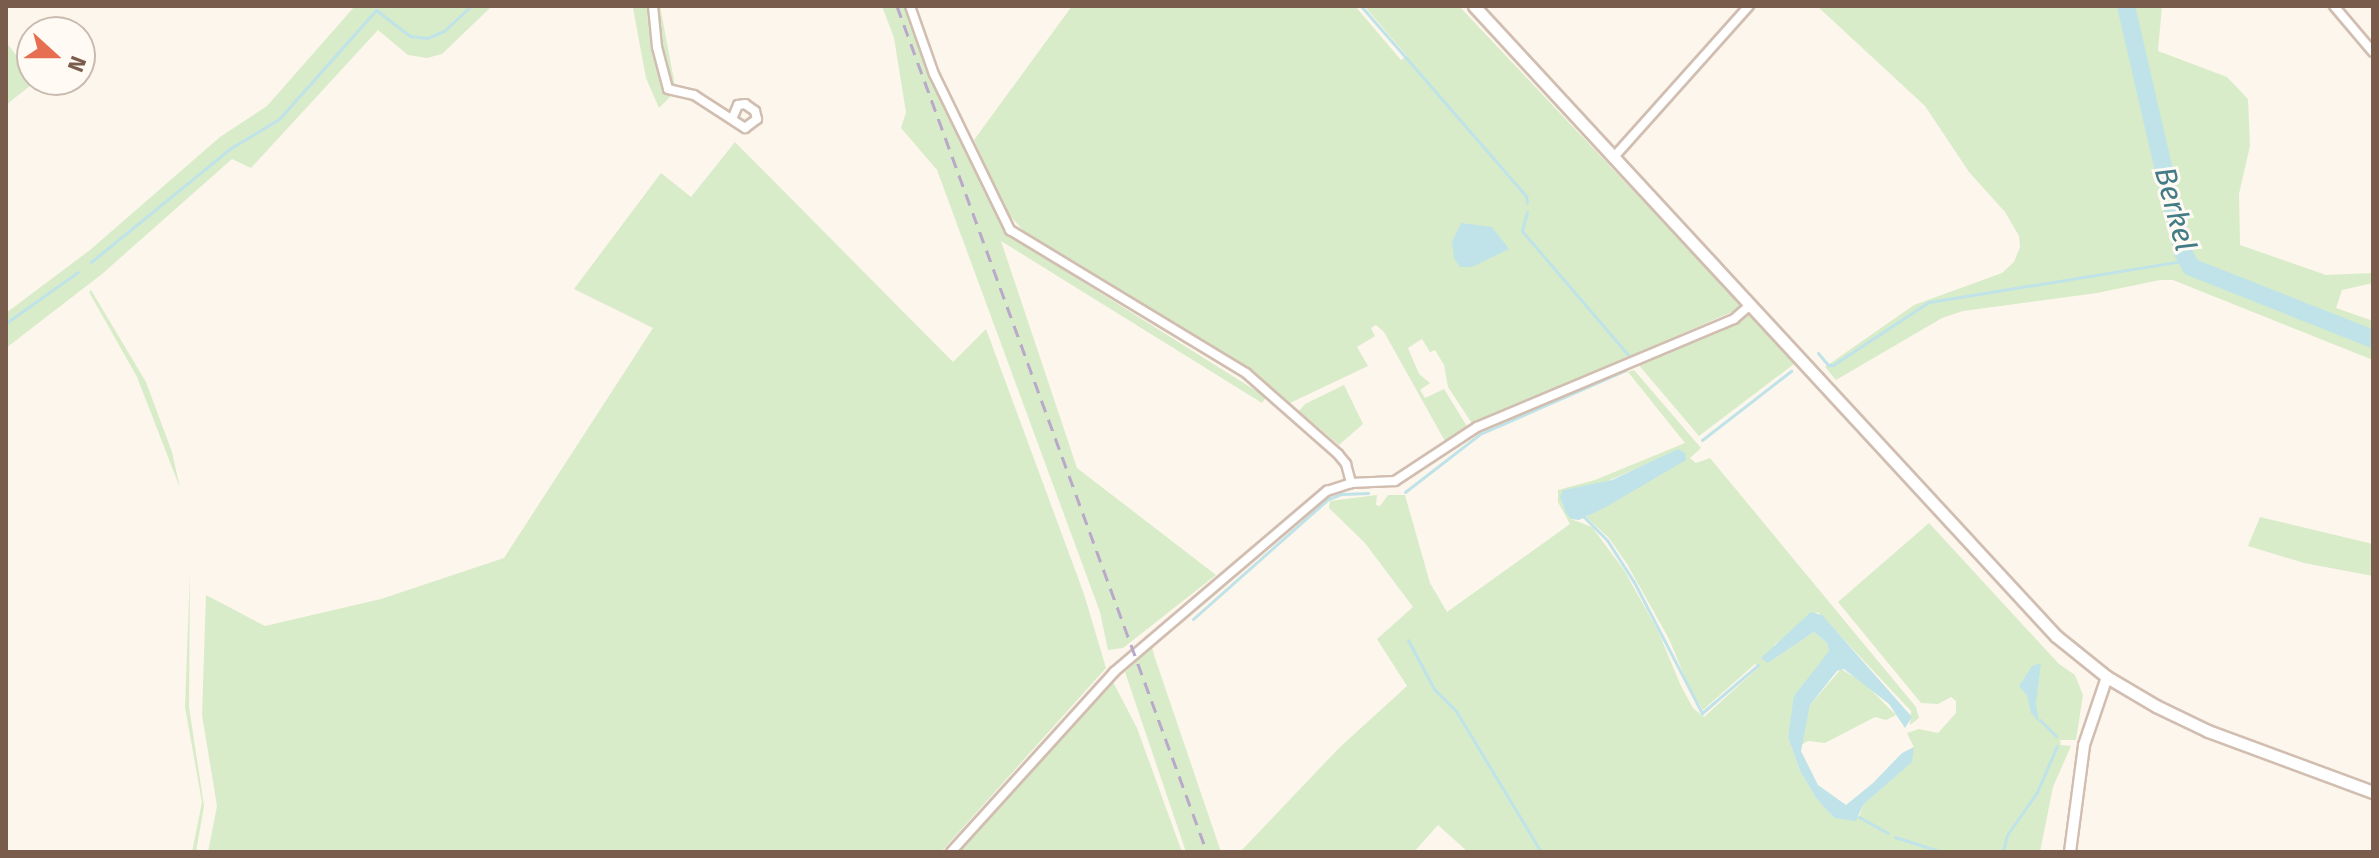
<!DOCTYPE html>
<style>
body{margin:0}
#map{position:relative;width:2379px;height:858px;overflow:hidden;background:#fdf6ec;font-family:"Fira Sans",sans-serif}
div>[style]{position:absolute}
.green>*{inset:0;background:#d8ecc9}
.water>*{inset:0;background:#bfe3e8}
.stream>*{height:3px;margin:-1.5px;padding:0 1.5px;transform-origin:1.5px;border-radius:1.5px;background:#bfe3e8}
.river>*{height:18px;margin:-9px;padding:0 9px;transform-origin:9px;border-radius:9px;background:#bfe3e8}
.roads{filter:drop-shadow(2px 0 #d1beb0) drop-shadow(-2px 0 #d1beb0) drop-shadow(0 2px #d1beb0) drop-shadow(0 -2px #d1beb0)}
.minor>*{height:8px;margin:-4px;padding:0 4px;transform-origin:4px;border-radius:4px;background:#fff}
.tertiary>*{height:10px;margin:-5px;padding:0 5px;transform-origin:5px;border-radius:5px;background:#fff}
.secondary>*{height:11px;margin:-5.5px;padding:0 5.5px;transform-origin:5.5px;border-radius:5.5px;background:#fff}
.rail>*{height:3px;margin-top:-1.5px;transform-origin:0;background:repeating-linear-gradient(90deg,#b9a8c9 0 12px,transparent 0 20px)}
span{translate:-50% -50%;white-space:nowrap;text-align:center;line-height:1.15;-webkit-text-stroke:6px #fffaf3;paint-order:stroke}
.water-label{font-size:30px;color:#437c86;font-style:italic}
.frame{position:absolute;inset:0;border:8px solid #7a5c4d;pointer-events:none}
.north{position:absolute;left:16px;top:16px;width:80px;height:80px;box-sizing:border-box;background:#fffaf3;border:2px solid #cabbb1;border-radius:50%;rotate:111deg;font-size:22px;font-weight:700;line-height:32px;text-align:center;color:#7a5c4d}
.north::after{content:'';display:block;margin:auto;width:28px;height:36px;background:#e76f51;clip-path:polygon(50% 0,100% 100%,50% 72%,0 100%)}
</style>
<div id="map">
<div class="green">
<div style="clip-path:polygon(355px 6px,492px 6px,442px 54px,427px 58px,408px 55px,378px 30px,251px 168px,232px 159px,102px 274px,6px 348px,6px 313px,90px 250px,220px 137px,267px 106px)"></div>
<div style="clip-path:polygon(628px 6px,660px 6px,676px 91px,659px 108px,646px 78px,633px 8px)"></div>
<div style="clip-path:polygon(882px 6px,907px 6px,932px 77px,1005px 233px,1266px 397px,1262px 403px,1001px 241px,1077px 468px,1216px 575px,1123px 648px,1108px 650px,1100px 612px,937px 170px,901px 128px,906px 112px,894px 38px)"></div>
<div style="clip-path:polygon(1072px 6px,1355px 6px,1401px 60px,1407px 56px,1366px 8px,1459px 6px,1743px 307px,1473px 425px,1448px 387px,1444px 365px,1435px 350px,1430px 352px,1422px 339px,1408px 348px,1419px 374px,1430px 383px,1420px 390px,1425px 398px,1444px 389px,1468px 428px,1446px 443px,1384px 332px,1376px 325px,1371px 328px,1375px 336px,1357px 347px,1368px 366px,1290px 403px,1257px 374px,1027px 235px,1004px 209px,974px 140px)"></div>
<div style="clip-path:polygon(1817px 6px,2123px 6px,2187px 264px,2229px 284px,2373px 340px,2373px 360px,2173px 280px,2160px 280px,2097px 293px,1963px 311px,1942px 318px,1836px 380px,1825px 367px,1914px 305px,2002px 273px,2014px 262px,2020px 247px,2019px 236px,2005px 212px,1969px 172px,1925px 106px)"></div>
<div style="clip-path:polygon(2129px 6px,2162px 6px,2158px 51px,2227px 77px,2248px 99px,2250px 146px,2239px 194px,2240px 245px,2326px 275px,2373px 273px,2373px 283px,2342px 290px,2336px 308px,2373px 321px,2373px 335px,2192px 266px,2185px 250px)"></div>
<div style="clip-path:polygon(6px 42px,36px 81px,6px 105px)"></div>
<div style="clip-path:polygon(735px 142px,953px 362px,986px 329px,1084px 594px,1106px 668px,941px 852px,208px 852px,217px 806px,202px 715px,206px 595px,265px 626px,381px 599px,504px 558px,653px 328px,574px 289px,661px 173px,691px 197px)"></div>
<div style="clip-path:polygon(91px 290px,146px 382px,172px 452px,180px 488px,137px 377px,89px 292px)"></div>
<div style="clip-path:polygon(1750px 314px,1794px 364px,1699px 436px,1637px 363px)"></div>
<div style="clip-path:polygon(evenodd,1634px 370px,1701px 448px,1690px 458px,1696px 463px,1710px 458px,1916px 707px,1919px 718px,1910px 725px,1911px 711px,1818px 612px,1774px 645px,1768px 663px,1814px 632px,1827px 643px,1829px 651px,1791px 721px,1788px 737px,1800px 771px,1816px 798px,1834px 818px,1859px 817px,1863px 805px,1907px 766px,1914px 747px,1907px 733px,1919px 729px,1938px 733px,1956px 713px,1956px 701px,1951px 697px,1938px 704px,1921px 703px,1838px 602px,1929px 523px,2059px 664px,2075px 675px,2083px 695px,2076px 740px,2060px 740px,2061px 745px,2071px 746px,2053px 787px,2040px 852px,1468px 852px,1438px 825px,1414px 852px,1240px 852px,1339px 748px,1407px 686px,1377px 639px,1413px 607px,1365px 543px,1329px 508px,1330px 501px,1377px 495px,1376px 505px,1380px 506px,1388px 495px,1405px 495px,1430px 583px,1447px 612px,1570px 524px,1558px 502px,1558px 490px,1595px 480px,1685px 443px,1628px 372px,1634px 370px,1663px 457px,1653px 477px,1586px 517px,1609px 538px,1627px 564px,1669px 639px,1689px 687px,1703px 710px,1755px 664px,1759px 667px,1704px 717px,1693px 708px,1681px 686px,1658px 631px,1624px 570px,1592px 527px,1571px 519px,1562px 504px,1563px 490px,1603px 483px,1663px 457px)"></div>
<div style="clip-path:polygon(1344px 385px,1363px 424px,1339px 445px,1299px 411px,1305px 404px)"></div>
<div style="clip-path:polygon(2260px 517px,2373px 544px,2373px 576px,2304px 563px,2248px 546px)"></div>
<div style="clip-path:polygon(190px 572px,189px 707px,204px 806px,196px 852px,192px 852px,202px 802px,185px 707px)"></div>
<div style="clip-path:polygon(1152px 647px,1154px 655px,1221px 852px,1186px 852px,1125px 672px)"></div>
<div style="clip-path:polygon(1841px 669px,1864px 683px,1896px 715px,1886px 720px,1875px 717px,1825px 743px,1808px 741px,1801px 745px,1810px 705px)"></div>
<div style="clip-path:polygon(1113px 682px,1137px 728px,1182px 852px,957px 852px)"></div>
</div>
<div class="water">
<div style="clip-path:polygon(1461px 223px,1492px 227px,1509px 249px,1472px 267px,1460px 267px,1454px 258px,1452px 242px)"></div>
<div style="clip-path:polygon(1678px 449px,1685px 453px,1686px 460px,1606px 507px,1579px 520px,1571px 519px,1566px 513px,1560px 497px,1563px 490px,1612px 480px)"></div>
<div style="clip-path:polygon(1811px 612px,1822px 615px,1912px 717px,1905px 728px,1889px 704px,1844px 669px,1837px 671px,1810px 705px,1801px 751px,1818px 785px,1846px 805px,1873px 783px,1902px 753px,1914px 747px,1912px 762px,1863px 805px,1856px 821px,1834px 818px,1816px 798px,1800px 771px,1788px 737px,1794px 696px,1829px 651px,1827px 643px,1814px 632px,1768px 663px,1761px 658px)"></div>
<div style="clip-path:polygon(2041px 663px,2036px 704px,2039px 722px,2031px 713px,2027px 695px,2019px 686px,2032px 666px)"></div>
</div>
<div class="stream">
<div style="left:1361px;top:6px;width:252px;rotate:49deg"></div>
<div style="left:1526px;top:196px;width:7px;rotate:82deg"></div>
<div style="left:1527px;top:212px;width:20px;rotate:105deg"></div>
<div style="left:1522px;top:231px;width:166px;rotate:49.4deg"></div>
<div style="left:91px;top:262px;width:181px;rotate:-39.2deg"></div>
<div style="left:231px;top:148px;width:56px;rotate:-31.1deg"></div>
<div style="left:279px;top:119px;width:146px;rotate:-48.3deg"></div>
<div style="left:376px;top:10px;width:43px;rotate:37.4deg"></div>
<div style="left:410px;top:36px;width:17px;rotate:7deg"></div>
<div style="left:427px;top:38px;width:18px;rotate:-22deg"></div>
<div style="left:444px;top:31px;width:37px;rotate:-43deg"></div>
<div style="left:6px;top:323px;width:88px;rotate:-35.3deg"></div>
<div style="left:1818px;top:353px;width:16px;rotate:50deg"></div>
<div style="left:1828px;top:365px;width:5px"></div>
<div style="left:1833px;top:365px;width:115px;rotate:-33.3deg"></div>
<div style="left:1929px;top:302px;width:262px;rotate:-9.2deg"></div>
<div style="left:1702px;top:440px;width:113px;rotate:-37.8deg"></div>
<div style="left:1405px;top:492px;width:95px;rotate:-37.7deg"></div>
<div style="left:1480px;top:434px;width:159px;rotate:-23.7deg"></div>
<div style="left:1582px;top:515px;width:35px;rotate:45deg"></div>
<div style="left:1607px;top:540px;width:50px;rotate:57.3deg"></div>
<div style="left:1634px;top:582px;width:148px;rotate:62.6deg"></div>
<div style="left:1702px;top:713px;width:74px;rotate:-40.6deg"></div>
<div style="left:1193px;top:619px;width:181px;rotate:-41.6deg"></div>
<div style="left:1328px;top:499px;width:14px;rotate:-21deg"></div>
<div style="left:1341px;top:494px;width:27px;rotate:-2deg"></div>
<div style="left:1408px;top:640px;width:55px;rotate:62deg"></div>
<div style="left:1434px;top:689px;width:31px;rotate:45deg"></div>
<div style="left:1456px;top:711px;width:165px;rotate:58.9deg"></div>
<div style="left:2040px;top:720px;width:23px;rotate:45deg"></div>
<div style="left:1859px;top:817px;width:33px;rotate:29deg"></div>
<div style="left:1895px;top:837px;width:49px;rotate:17.7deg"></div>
<div style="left:2003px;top:852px;width:17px;rotate:-77deg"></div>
<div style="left:2007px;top:835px;width:52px;rotate:-55.1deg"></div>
<div style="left:2037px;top:792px;width:50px;rotate:-66.5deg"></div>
</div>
<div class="river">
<div style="left:2126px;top:6px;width:253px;rotate:77deg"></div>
<div style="left:2183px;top:252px;width:17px;rotate:62deg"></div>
<div style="left:2191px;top:267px;width:196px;rotate:21.6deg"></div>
</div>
<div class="roads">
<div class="minor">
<div style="left:653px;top:6px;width:41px;rotate:84.4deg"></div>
<div style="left:657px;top:47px;width:43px;rotate:75.3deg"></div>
<div style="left:668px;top:89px;width:27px;rotate:13deg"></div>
<div style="left:694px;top:95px;width:61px;rotate:32.9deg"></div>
<div style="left:745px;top:128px;width:15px;rotate:-37deg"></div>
<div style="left:757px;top:119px;width:8px;rotate:-104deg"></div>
<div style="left:755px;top:111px;width:12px;rotate:-145deg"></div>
<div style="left:745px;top:104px;width:7px;rotate:172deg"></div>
<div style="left:738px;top:105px;width:15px;rotate:113deg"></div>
<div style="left:910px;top:6px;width:72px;rotate:70.6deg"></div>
<div style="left:934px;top:74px;width:174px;rotate:64deg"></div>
<div style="left:1010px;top:230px;width:276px;rotate:31.2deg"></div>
<div style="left:1246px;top:373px;width:123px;rotate:41.4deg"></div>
<div style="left:1338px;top:454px;width:13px;rotate:51deg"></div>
<div style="left:1346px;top:464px;width:20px;rotate:75deg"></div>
<div style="left:2334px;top:6px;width:60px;rotate:49.7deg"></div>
<div style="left:1613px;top:158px;width:204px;rotate:-48.2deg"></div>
<div style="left:951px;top:852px;width:243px;rotate:-47.8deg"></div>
<div style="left:1114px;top:672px;width:280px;rotate:-40.4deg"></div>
<div style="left:1327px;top:491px;width:25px;rotate:-18deg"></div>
<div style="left:1351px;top:483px;width:44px;rotate:-2.6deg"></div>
<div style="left:1395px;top:481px;width:98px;rotate:-33.4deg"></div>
<div style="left:1477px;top:427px;width:279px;rotate:-22.8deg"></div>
<div style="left:1734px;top:319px;width:20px;rotate:-41deg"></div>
</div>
<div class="tertiary">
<div style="left:2070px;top:852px;width:108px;rotate:-82.5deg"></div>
<div style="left:2084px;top:745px;width:72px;rotate:-71.3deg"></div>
</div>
<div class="secondary">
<div style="left:1474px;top:6px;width:858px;rotate:47.27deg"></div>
<div style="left:2056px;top:636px;width:65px;rotate:38.8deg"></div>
<div style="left:2107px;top:677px;width:57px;rotate:30.6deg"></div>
<div style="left:2156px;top:706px;width:58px;rotate:25.7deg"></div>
<div style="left:2208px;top:731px;width:176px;rotate:20.3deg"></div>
</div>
</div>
<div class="rail">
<div style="left:897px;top:6px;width:901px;rotate:69.88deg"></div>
</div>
<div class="water-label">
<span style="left:2175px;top:209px;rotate:75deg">Berkel</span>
</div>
<div class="frame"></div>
<div class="north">N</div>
</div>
